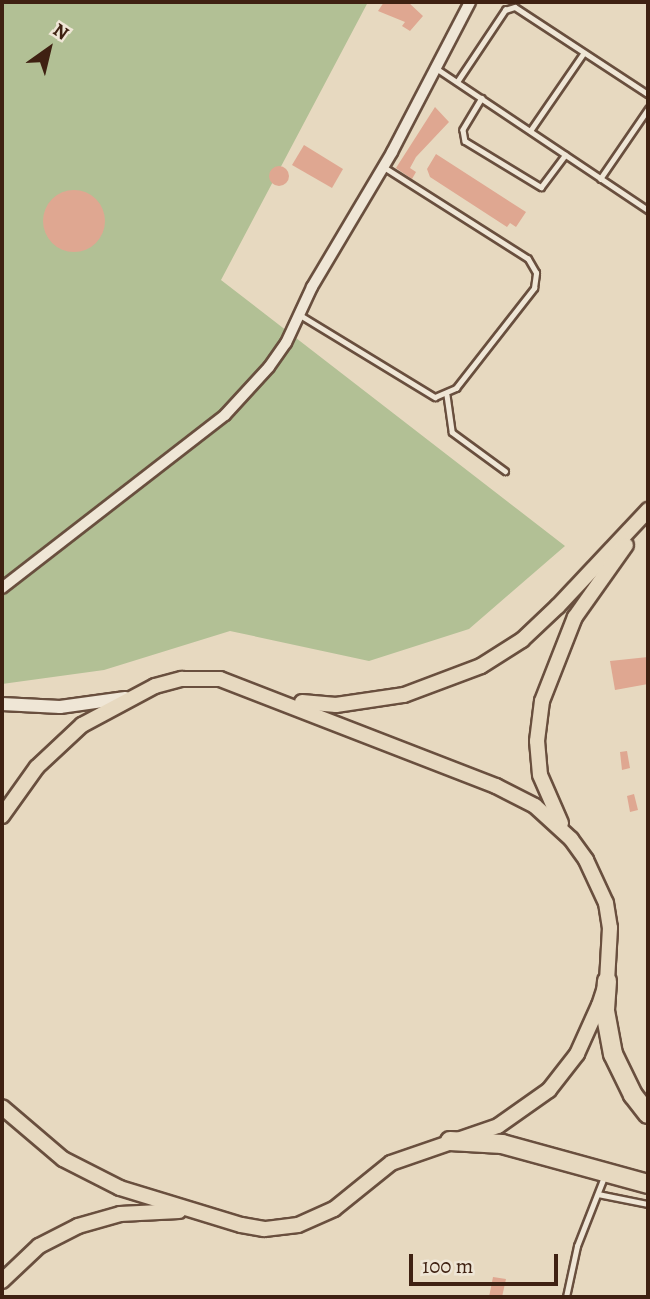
<!DOCTYPE html>
<style>
body{margin:0}
#map{position:relative;width:650px;height:1299px;overflow:hidden;background:#e7d9c0;font-family:Alegreya,serif}
div>[style]{position:absolute}
.green>*{inset:0;background:#b2c095}
.building>*{inset:0;background:#dfa791}
.round{border-radius:50%}
.roads{filter:drop-shadow(2px 0 #694f3e) drop-shadow(-2px 0 #694f3e) drop-shadow(0 2px #694f3e) drop-shadow(0 -2px #694f3e)}
.service>*{height:4.5px;margin:-2.25px;padding:0 2.25px;transform-origin:2.25px;border-radius:2.25px;background:#efe6d6}
.minor>*{height:10px;margin:-5px;padding:0 5px;transform-origin:5px;border-radius:5px;background:#efe6d6}
.tertiary>*{height:12px;margin:-6px;padding:0 6px;transform-origin:6px;border-radius:6px;background:#efe6d6}
.primary>*{height:14px;margin:-7px;padding:0 7px;transform-origin:7px;border-radius:7px;background:#e7d9c0}
.motorway>*{height:18px;margin:-9px;padding:0 9px;transform-origin:9px;border-radius:9px;background:#e7d9c0}
span{translate:-50% -50%;white-space:nowrap;text-align:center;line-height:1.15;-webkit-text-stroke:7px #efe6d6;paint-order:stroke}
.frame{position:absolute;inset:0;border:4px solid #3f2112;pointer-events:none}
.north{position:absolute;left:14px;top:14px;width:70px;height:70px;-webkit-text-stroke:5px #efe6d6;paint-order:stroke;rotate:34deg;font-size:19px;font-weight:700;line-height:28px;text-align:center;color:#3f2112}
.north::after{content:'';display:block;margin:auto;width:24px;height:32px;background:#3f2112;clip-path:polygon(50% 0,100% 100%,50% 72%,0 100%)}
.scale{position:absolute;left:409px;top:1254px;width:149px;height:32px;box-sizing:border-box;border:4px solid #3f2112;border-top:0;padding-left:9px;font-size:21px;line-height:24px;white-space:nowrap;color:#3f2112;-webkit-text-stroke:5px #efe6d6;paint-order:stroke}
</style>
<div id="map">
<div class="green">
<div style="clip-path:polygon(2px 2px,368px 2px,221px 280px,565px 546px,469px 629px,369px 661px,230px 631px,104px 670px,2px 684px)"></div>
</div>
<div class="building">
<div style="clip-path:polygon(384px 2px,408px 2px,423px 16px,410px 31px,402px 26px,405px 22px,378px 11px)"></div>
<div style="clip-path:polygon(435px 107px,449px 122px,416px 157px,410px 168px,416px 172px,412px 179px,396px 168px)"></div>
<div style="clip-path:polygon(304px 145px,343px 169px,332px 188px,292px 165px)"></div>
<div style="clip-path:polygon(436px 154px,526px 212px,516px 227px,510px 223px,507px 227px,430px 177px,427px 169px)"></div>
<div class="round" style="left:269px;top:166px;width:20px;height:20px"></div>
<div class="round" style="left:43px;top:190px;width:62px;height:62px"></div>
<div style="clip-path:polygon(648px 657px,648px 684px,615px 690px,610px 661px)"></div>
<div style="clip-path:polygon(627px 751px,630px 768px,622px 770px,620px 752px)"></div>
<div style="clip-path:polygon(634px 794px,638px 810px,630px 812px,627px 796px)"></div>
<div style="clip-path:polygon(493px 1277px,506px 1279px,502px 1297px,489px 1297px)"></div>
</div>
<div class="roads">
<div class="service">
<div style="left:436px;top:68px;width:255px;rotate:33.8deg"></div>
<div style="left:457px;top:82px;width:87px;rotate:-56.3deg"></div>
<div style="left:505px;top:10px;width:10px;rotate:-17deg"></div>
<div style="left:515px;top:7px;width:159px;rotate:33.2deg"></div>
<div style="left:482px;top:98px;width:37px;rotate:121deg"></div>
<div style="left:463px;top:130px;width:11px;rotate:80deg"></div>
<div style="left:465px;top:141px;width:89px;rotate:31.2deg"></div>
<div style="left:541px;top:187px;width:40px;rotate:-53deg"></div>
<div style="left:530px;top:131px;width:93px;rotate:-55.5deg"></div>
<div style="left:600px;top:179px;width:85px;rotate:-55.6deg"></div>
<div style="left:300px;top:315px;width:158px;rotate:31.3deg"></div>
<div style="left:435px;top:397px;width:23px;rotate:-23deg"></div>
<div style="left:456px;top:388px;width:127px;rotate:-52deg"></div>
<div style="left:534px;top:288px;width:15px;rotate:-82deg"></div>
<div style="left:536px;top:273px;width:16px;rotate:-120deg"></div>
<div style="left:528px;top:259px;width:172px;rotate:-147.6deg"></div>
<div style="left:447px;top:395px;width:37px;rotate:82deg"></div>
<div style="left:452px;top:432px;width:66px;rotate:36.3deg"></div>
<div style="left:598px;top:1194px;width:51px;rotate:11.3deg"></div>
<div style="left:566px;top:1297px;width:52px;rotate:-77.8deg"></div>
<div style="left:577px;top:1246px;width:74px;rotate:-68.6deg"></div>
</div>
<div class="minor">
<div style="left:2px;top:588px;width:282px;rotate:-37.8deg"></div>
<div style="left:225px;top:415px;width:65px;rotate:-47.5deg"></div>
<div style="left:269px;top:367px;width:29px;rotate:-55deg"></div>
<div style="left:286px;top:343px;width:62px;rotate:-65.1deg"></div>
<div style="left:312px;top:287px;width:157px;rotate:-59.3deg"></div>
<div style="left:392px;top:152px;width:169px;rotate:-62.5deg"></div>
</div>
<div class="tertiary">
<div style="left:2px;top:704px;width:58px;rotate:3deg"></div>
<div style="left:60px;top:707px;width:66px;rotate:-7.9deg"></div>
</div>
<div class="primary">
<div style="left:302px;top:702px;width:34px;rotate:5deg"></div>
<div style="left:336px;top:705px;width:69px;rotate:-8.4deg"></div>
<div style="left:404px;top:695px;width:82px;rotate:-20.6deg"></div>
<div style="left:481px;top:666px;width:49px;rotate:-32.4deg"></div>
<div style="left:522px;top:640px;width:50px;rotate:-43.4deg"></div>
<div style="left:558px;top:606px;width:132px;rotate:-46.8deg"></div>
<div style="left:2px;top:816px;width:60px;rotate:-54.5deg"></div>
<div style="left:37px;top:767px;width:62px;rotate:-43deg"></div>
<div style="left:82px;top:725px;width:83px;rotate:-28.1deg"></div>
<div style="left:155px;top:686px;width:28px;rotate:-15deg"></div>
<div style="left:182px;top:679px;width:38px"></div>
<div style="left:220px;top:679px;width:296px;rotate:21.2deg"></div>
<div style="left:496px;top:786px;width:44px;rotate:27.1deg"></div>
<div style="left:535px;top:806px;width:49px;rotate:42.5deg"></div>
<div style="left:571px;top:839px;width:26px;rotate:54deg"></div>
<div style="left:586px;top:860px;width:47px;rotate:65.1deg"></div>
<div style="left:606px;top:903px;width:25px;rotate:81deg"></div>
<div style="left:610px;top:928px;width:53px;rotate:93.2deg"></div>
<div style="left:607px;top:981px;width:25px;rotate:108deg"></div>
<div style="left:599px;top:1005px;width:54px;rotate:114.2deg"></div>
<div style="left:577px;top:1054px;width:46px;rotate:127.9deg"></div>
<div style="left:549px;top:1090px;width:62px;rotate:144.8deg"></div>
<div style="left:498px;top:1126px;width:113px;rotate:160.9deg"></div>
<div style="left:391px;top:1163px;width:73px;rotate:141.1deg"></div>
<div style="left:334px;top:1209px;width:39px;rotate:156deg"></div>
<div style="left:298px;top:1225px;width:34px;rotate:173deg"></div>
<div style="left:264px;top:1229px;width:23px;rotate:-170deg"></div>
<div style="left:241px;top:1225px;width:127px;rotate:-163deg"></div>
<div style="left:120px;top:1188px;width:64px;rotate:-153deg"></div>
<div style="left:63px;top:1159px;width:80px;rotate:-139.6deg"></div>
<div style="left:561px;top:823px;width:52px;rotate:-113.6deg"></div>
<div style="left:540px;top:775px;width:34px;rotate:-95deg"></div>
<div style="left:537px;top:741px;width:40px;rotate:-82.9deg"></div>
<div style="left:542px;top:701px;width:90px;rotate:-68.6deg"></div>
<div style="left:575px;top:617px;width:88px;rotate:-54.7deg"></div>
<div style="left:2px;top:1281px;width:51px;rotate:-43.4deg"></div>
<div style="left:39px;top:1246px;width:44px;rotate:-27.1deg"></div>
<div style="left:78px;top:1226px;width:44px;rotate:-15.9deg"></div>
<div style="left:120px;top:1214px;width:59px;rotate:-2.9deg"></div>
</div>
<div class="motorway">
<div style="left:607px;top:981px;width:30px;rotate:94deg"></div>
<div style="left:605px;top:1011px;width:44px;rotate:79.5deg"></div>
<div style="left:613px;top:1054px;width:46px;rotate:64deg"></div>
<div style="left:633px;top:1095px;width:24px;rotate:52deg"></div>
<div style="left:450px;top:1141px;width:52px;rotate:3.3deg"></div>
<div style="left:502px;top:1144px;width:151px;rotate:15.3deg"></div>
</div>
</div>
<div class="frame"></div>
<div class="north">N</div>
<div class="scale">100 m</div>
</div>
